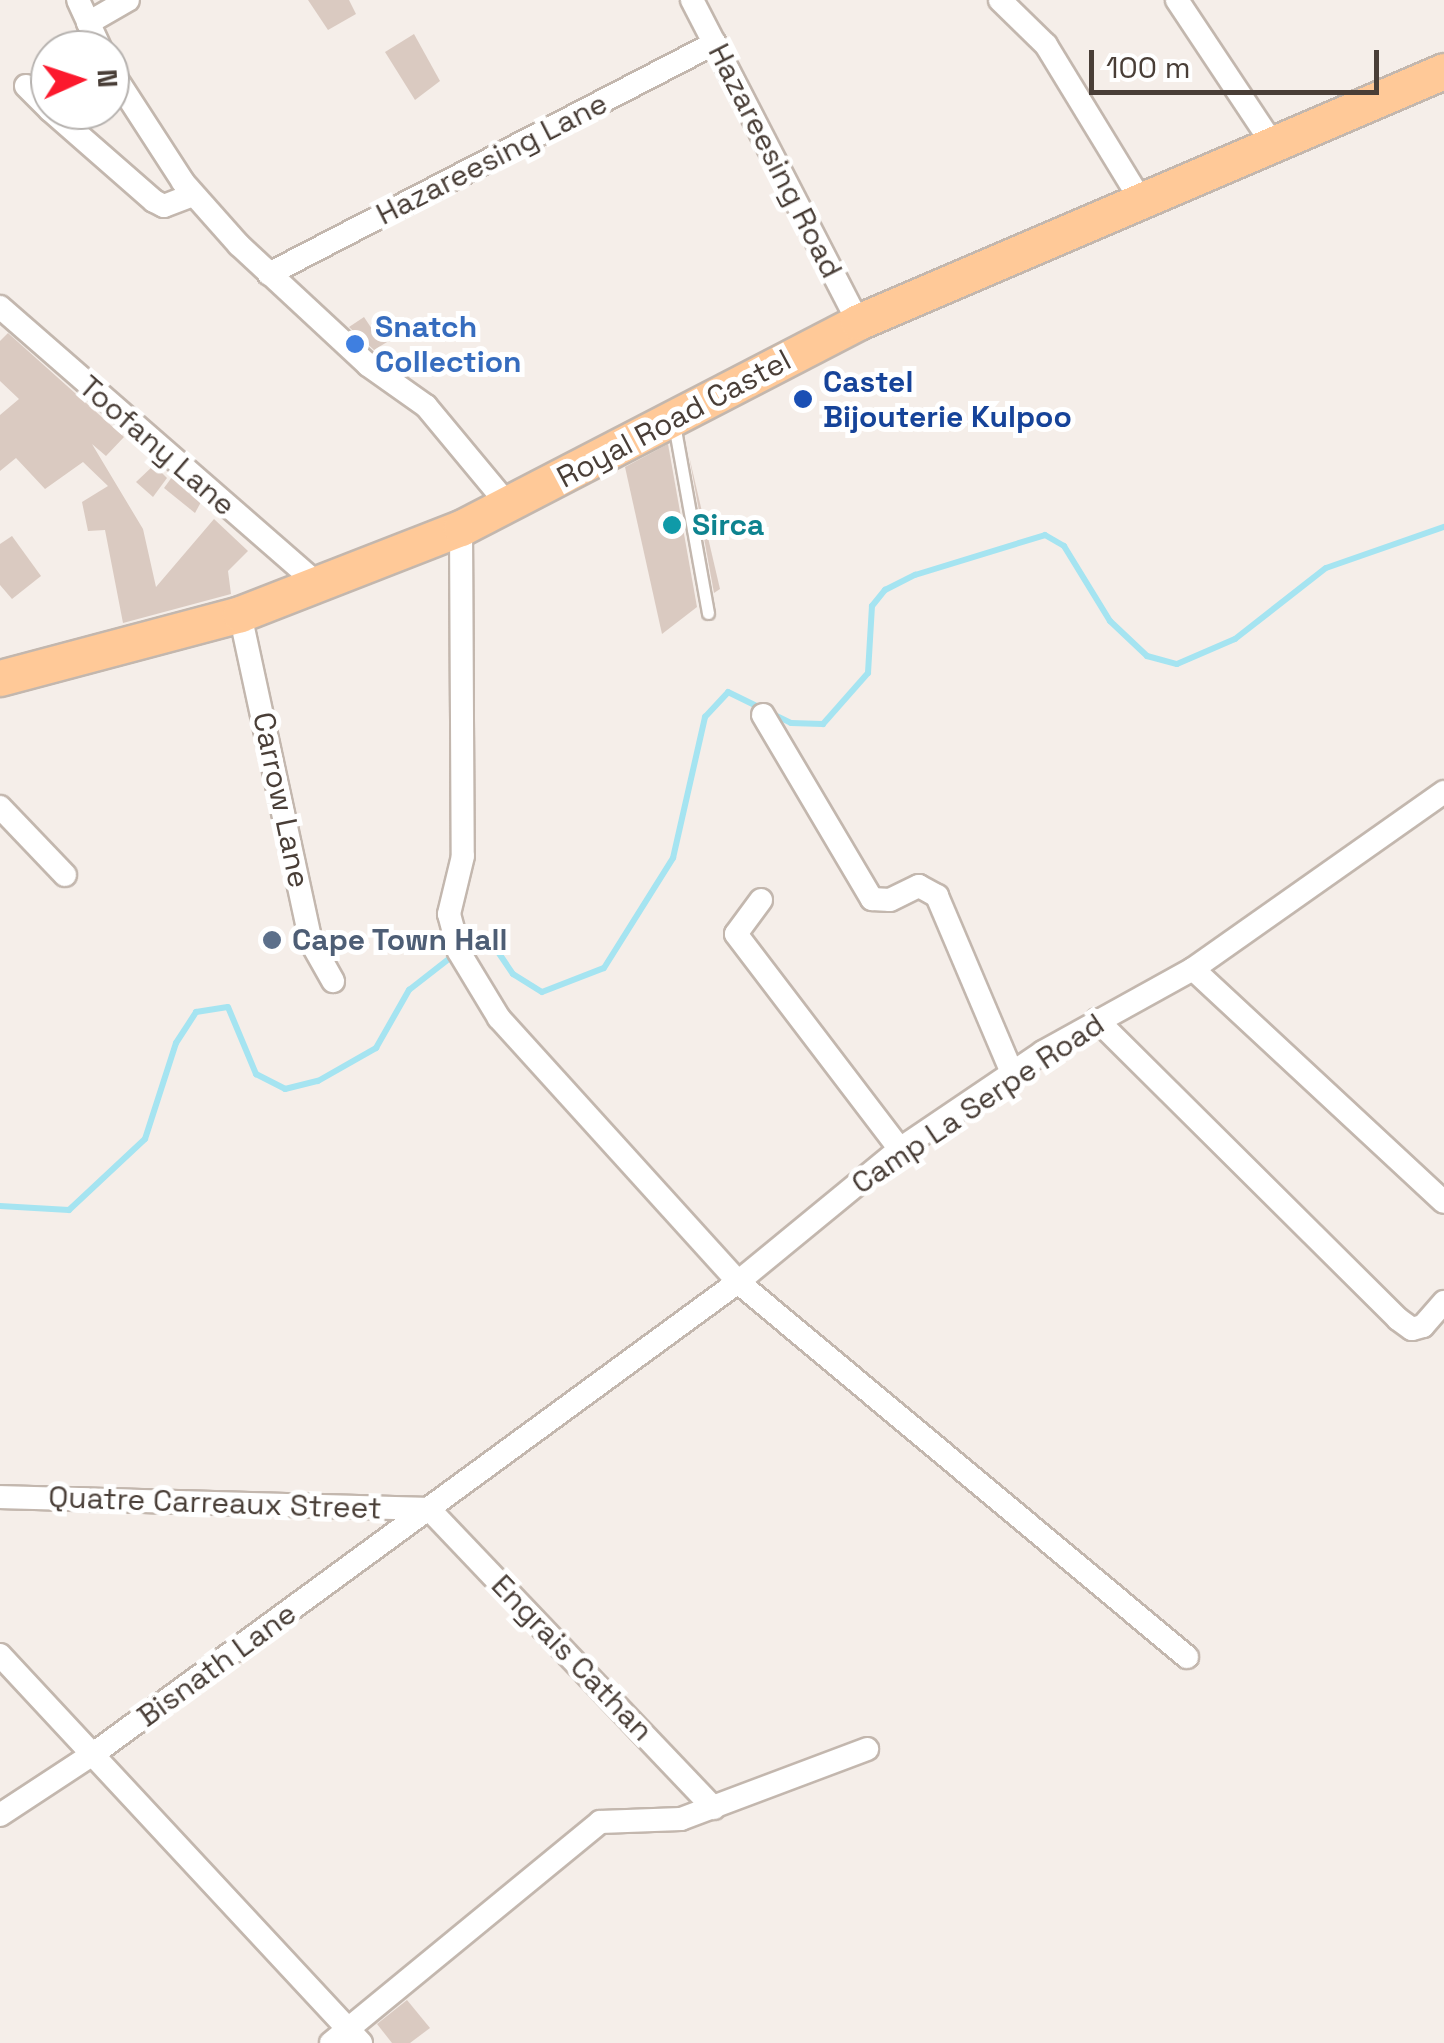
<!DOCTYPE html>
<style>
body{margin:0}
#map{position:relative;width:1444px;height:2043px;overflow:hidden;background:#f5eee9;font-family:"Space Grotesk",sans-serif}
div>[style]{position:absolute}
.stream>*{height:6px;margin:-3px;padding:0 3px;transform-origin:3px;border-radius:3px;background:#a5e4f1}
.building>*{inset:0;background:#dacac1}
.roads{filter:drop-shadow(2px 0 #c3b7ae) drop-shadow(-2px 0 #c3b7ae) drop-shadow(0 2px #c3b7ae) drop-shadow(0 -2px #c3b7ae)}
.service>*{height:11px;margin:-5.5px;padding:0 5.5px;transform-origin:5.5px;border-radius:5.5px;background:#fff}
.minor>*{height:22px;margin:-11px;padding:0 11px;transform-origin:11px;border-radius:11px;background:#fff}
.primary>*{height:35px;margin:-17.5px;padding:0 17.5px;transform-origin:17.5px;border-radius:17.5px;background:#ffc998}
.dots>*{width:28px;height:28px;translate:-50% -50%;box-sizing:border-box;border:5px solid #fff;border-radius:50%}
span{translate:-50% -50%;white-space:nowrap;text-align:center;line-height:1.15;-webkit-text-stroke:10px #fff;paint-order:stroke}
.street-label{font-size:30px;color:#493e37}
.shop-label{font-size:30px;color:#366cbe;font-weight:700}
.left{translate:0 -50%;text-align:left}
.transit-label{font-size:30px;color:#164399;font-weight:700}
.culture-label{font-size:30px;color:#0d838f;font-weight:700}
.service-label{font-size:30px;color:#4e5e75;font-weight:700}
.north{position:absolute;left:30px;top:30px;width:100px;height:100px;box-sizing:border-box;background:#fff;border:2px solid #b6b2af;border-radius:50%;rotate:87deg;font-size:28px;font-weight:700;line-height:40px;text-align:center;color:#493e37}
.north::after{content:'';display:block;margin:auto;width:35px;height:45px;background:#fc192d;clip-path:polygon(50% 0,100% 100%,50% 72%,0 100%)}
.scale{position:absolute;left:1089px;top:50px;width:290px;height:45px;box-sizing:border-box;border:5px solid #493e37;border-top:0;padding-left:12px;font-size:30px;line-height:35px;white-space:nowrap;color:#493e37;-webkit-text-stroke:8px #fff;paint-order:stroke}
</style>
<div id="map">
<div class="stream">
<div style="left:465px;top:950px;width:29px;rotate:-8deg"></div>
<div style="left:494px;top:946px;width:34px;rotate:56deg"></div>
<div style="left:513px;top:974px;width:34px;rotate:32deg"></div>
<div style="left:542px;top:992px;width:66px;rotate:-21.2deg"></div>
<div style="left:604px;top:968px;width:130px;rotate:-57.9deg"></div>
<div style="left:673px;top:858px;width:145px;rotate:-77.2deg"></div>
<div style="left:705px;top:717px;width:34px;rotate:-47deg"></div>
<div style="left:728px;top:692px;width:70px;rotate:26.2deg"></div>
<div style="left:791px;top:723px;width:32px;rotate:2deg"></div>
<div style="left:823px;top:724px;width:68px;rotate:-48.6deg"></div>
<div style="left:868px;top:673px;width:67px;rotate:-86.6deg"></div>
<div style="left:872px;top:606px;width:21px;rotate:-51deg"></div>
<div style="left:885px;top:590px;width:34px;rotate:-27deg"></div>
<div style="left:915px;top:575px;width:136px;rotate:-17.1deg"></div>
<div style="left:1045px;top:535px;width:22px;rotate:30deg"></div>
<div style="left:1064px;top:546px;width:88px;rotate:58.5deg"></div>
<div style="left:1110px;top:621px;width:51px;rotate:43.4deg"></div>
<div style="left:1147px;top:656px;width:31px;rotate:15deg"></div>
<div style="left:1177px;top:664px;width:63px;rotate:-23.3deg"></div>
<div style="left:1235px;top:639px;width:115px;rotate:-38deg"></div>
<div style="left:1326px;top:568px;width:125px;rotate:-19.2deg"></div>
<div style="left:0;top:1206px;width:69px;rotate:3.3deg"></div>
<div style="left:69px;top:1210px;width:104px;rotate:-43.1deg"></div>
<div style="left:145px;top:1139px;width:101px;rotate:-72.1deg"></div>
<div style="left:176px;top:1043px;width:37px;rotate:-57deg"></div>
<div style="left:196px;top:1012px;width:32px;rotate:-9deg"></div>
<div style="left:228px;top:1007px;width:73px;rotate:67.3deg"></div>
<div style="left:256px;top:1074px;width:33px;rotate:27deg"></div>
<div style="left:285px;top:1089px;width:34px;rotate:-14deg"></div>
<div style="left:318px;top:1081px;width:67px;rotate:-29.6deg"></div>
<div style="left:376px;top:1048px;width:67px;rotate:-60.4deg"></div>
<div style="left:409px;top:990px;width:57px;rotate:-37.9deg"></div>
</div>
<div class="building">
<div style="clip-path:polygon(308px 0,349px 0,356px 14px,328px 30px)"></div>
<div style="clip-path:polygon(414px 34px,440px 81px,415px 100px,385px 52px)"></div>
<div style="clip-path:polygon(364px 317px,374px 332px,384px 326px,392px 339px,374px 350px,349px 327px)"></div>
<div style="clip-path:polygon(8px 333px,124px 437px,106px 456px,92px 444px,143px 529px,156px 587px,214px 519px,248px 551px,228px 571px,231px 594px,123px 623px,105px 530px,88px 531px,82px 502px,108px 486px,83px 462px,45px 489px,16px 458px,0 471px,0 415px,19px 399px,0 381px,0 341px)"></div>
<div style="clip-path:polygon(668px 444px,697px 607px,662px 634px,625px 467px)"></div>
<div style="clip-path:polygon(689px 456px,720px 589px,714px 593px)"></div>
<div style="clip-path:polygon(154px 465px,167px 478px,153px 497px,136px 482px)"></div>
<div style="clip-path:polygon(172px 477px,201px 502px,195px 513px,164px 488px)"></div>
<div style="clip-path:polygon(12px 536px,41px 576px,12px 599px,0 585px,0 544px)"></div>
<div style="clip-path:polygon(407px 2000px,430px 2028px,410px 2043px,392px 2043px,377px 2024px)"></div>
</div>
<div class="roads">
<div class="service">
<div style="left:674px;top:424px;width:192px;rotate:79.8deg"></div>
</div>
<div class="minor">
<div style="left:78px;top:0;width:55px;rotate:65.3deg"></div>
<div style="left:692px;top:0;width:362px;rotate:62.7deg"></div>
<div style="left:1000px;top:0;width:64px;rotate:44.4deg"></div>
<div style="left:1046px;top:45px;width:184px;rotate:58.6deg"></div>
<div style="left:1177px;top:0;width:172px;rotate:56.4deg"></div>
<div style="left:88px;top:23px;width:46px;rotate:-29.9deg"></div>
<div style="left:110px;top:69px;width:135px;rotate:57.1deg"></div>
<div style="left:183px;top:182px;width:84px;rotate:48.4deg"></div>
<div style="left:239px;top:245px;width:176px;rotate:42.9deg"></div>
<div style="left:368px;top:365px;width:71px;rotate:35.3deg"></div>
<div style="left:426px;top:406px;width:130px;rotate:50.3deg"></div>
<div style="left:26px;top:86px;width:34px;rotate:45deg"></div>
<div style="left:50px;top:110px;width:138px;rotate:41.2deg"></div>
<div style="left:154px;top:201px;width:11px;rotate:27deg"></div>
<div style="left:164px;top:206px;width:31px;rotate:-21deg"></div>
<div style="left:269px;top:274px;width:502px;rotate:-27.38deg"></div>
<div style="left:0;top:307px;width:420px;rotate:41.1deg"></div>
<div style="left:461px;top:528px;width:328px;rotate:89.7deg"></div>
<div style="left:463px;top:856px;width:60px;rotate:103.6deg"></div>
<div style="left:449px;top:914px;width:39px;rotate:75deg"></div>
<div style="left:459px;top:952px;width:77px;rotate:58.8deg"></div>
<div style="left:499px;top:1018px;width:356px;rotate:47.8deg"></div>
<div style="left:738px;top:1282px;width:585px;rotate:39.87deg"></div>
<div style="left:240px;top:614px;width:336px;rotate:77.8deg"></div>
<div style="left:311px;top:942px;width:45px;rotate:60.6deg"></div>
<div style="left:763px;top:715px;width:214px;rotate:59.4deg"></div>
<div style="left:872px;top:899px;width:18px;rotate:3deg"></div>
<div style="left:890px;top:900px;width:32px;rotate:-26deg"></div>
<div style="left:919px;top:886px;width:21px;rotate:29deg"></div>
<div style="left:937px;top:896px;width:192px;rotate:67deg"></div>
<div style="left:0;top:807px;width:94px;rotate:46.3deg"></div>
<div style="left:761px;top:900px;width:42px;rotate:126.3deg"></div>
<div style="left:736px;top:934px;width:270px;rotate:52.7deg"></div>
<div style="left:1193px;top:969px;width:342px;rotate:42.9deg"></div>
<div style="left:1097px;top:1020px;width:424px;rotate:44.8deg"></div>
<div style="left:1398px;top:1319px;width:17px;rotate:36deg"></div>
<div style="left:1412px;top:1329px;width:11px;rotate:-15deg"></div>
<div style="left:1423px;top:1326px;width:32px;rotate:-49deg"></div>
<div style="left:0;top:1497px;width:429px;rotate:1.6deg"></div>
<div style="left:429px;top:1509px;width:413px;rotate:46.4deg"></div>
<div style="left:0;top:1655px;width:530px;rotate:47.06deg"></div>
<div style="left:0;top:1815px;width:115px;rotate:-33.3deg"></div>
<div style="left:96px;top:1752px;width:796px;rotate:-36.21deg"></div>
<div style="left:738px;top:1282px;width:210px;rotate:-39.4deg"></div>
<div style="left:900px;top:1149px;width:173px;rotate:-34.1deg"></div>
<div style="left:1043px;top:1052px;width:171px;rotate:-29deg"></div>
<div style="left:1193px;top:969px;width:307px;rotate:-35.2deg"></div>
<div style="left:331px;top:2043px;width:348px;rotate:-39.4deg"></div>
<div style="left:600px;top:1822px;width:81px;rotate:-2.1deg"></div>
<div style="left:681px;top:1819px;width:199px;rotate:-20.6deg"></div>
</div>
<div class="primary">
<div style="left:0;top:678px;width:248px;rotate:-14.9deg"></div>
<div style="left:240px;top:614px;width:237px;rotate:-21.3deg"></div>
<div style="left:461px;top:528px;width:447px;rotate:-27.4deg"></div>
<div style="left:858px;top:322px;width:637px;rotate:-23.19deg"></div>
</div>
</div>
<div class="dots">
<div style="left:355px;top:344px;background:#3f7fe0"></div>
<div style="left:803px;top:399px;background:#1a4fb4"></div>
<div style="left:672px;top:525px;background:#0f9aa8"></div>
<div style="left:272px;top:940px;background:#5c6f8a"></div>
</div>
<div class="street-label">
<span style="left:492px;top:159px;rotate:-27deg">Hazareesing Lane</span>
<span style="left:775px;top:161px;rotate:63deg">Hazareesing Road</span>
<span style="left:674px;top:419px;rotate:-28deg">Royal Road Castel</span>
<span style="left:157px;top:446px;rotate:41deg">Toofany Lane</span>
<span style="left:281px;top:800px;rotate:78deg">Carrow Lane</span>
<span style="left:978px;top:1104px;rotate:-34deg">Camp La Serpe Road</span>
<span style="left:215px;top:1503px;rotate:2deg">Quatre Carreaux Street</span>
<span style="left:572px;top:1658px;rotate:46deg">Engrais Cathan</span>
<span style="left:217px;top:1665px;rotate:-36deg">Bisnath Lane</span>
</div>
<div class="shop-label">
<span class="left" style="left:375px;top:344px">Snatch<br>Collection</span>
</div>
<div class="transit-label">
<span class="left" style="left:823px;top:399px">Castel<br>Bijouterie Kulpoo</span>
</div>
<div class="culture-label">
<span class="left" style="left:692px;top:525px">Sirca</span>
</div>
<div class="service-label">
<span class="left" style="left:292px;top:940px">Cape Town Hall</span>
</div>
<div class="north">N</div>
<div class="scale">100 m</div>
</div>
